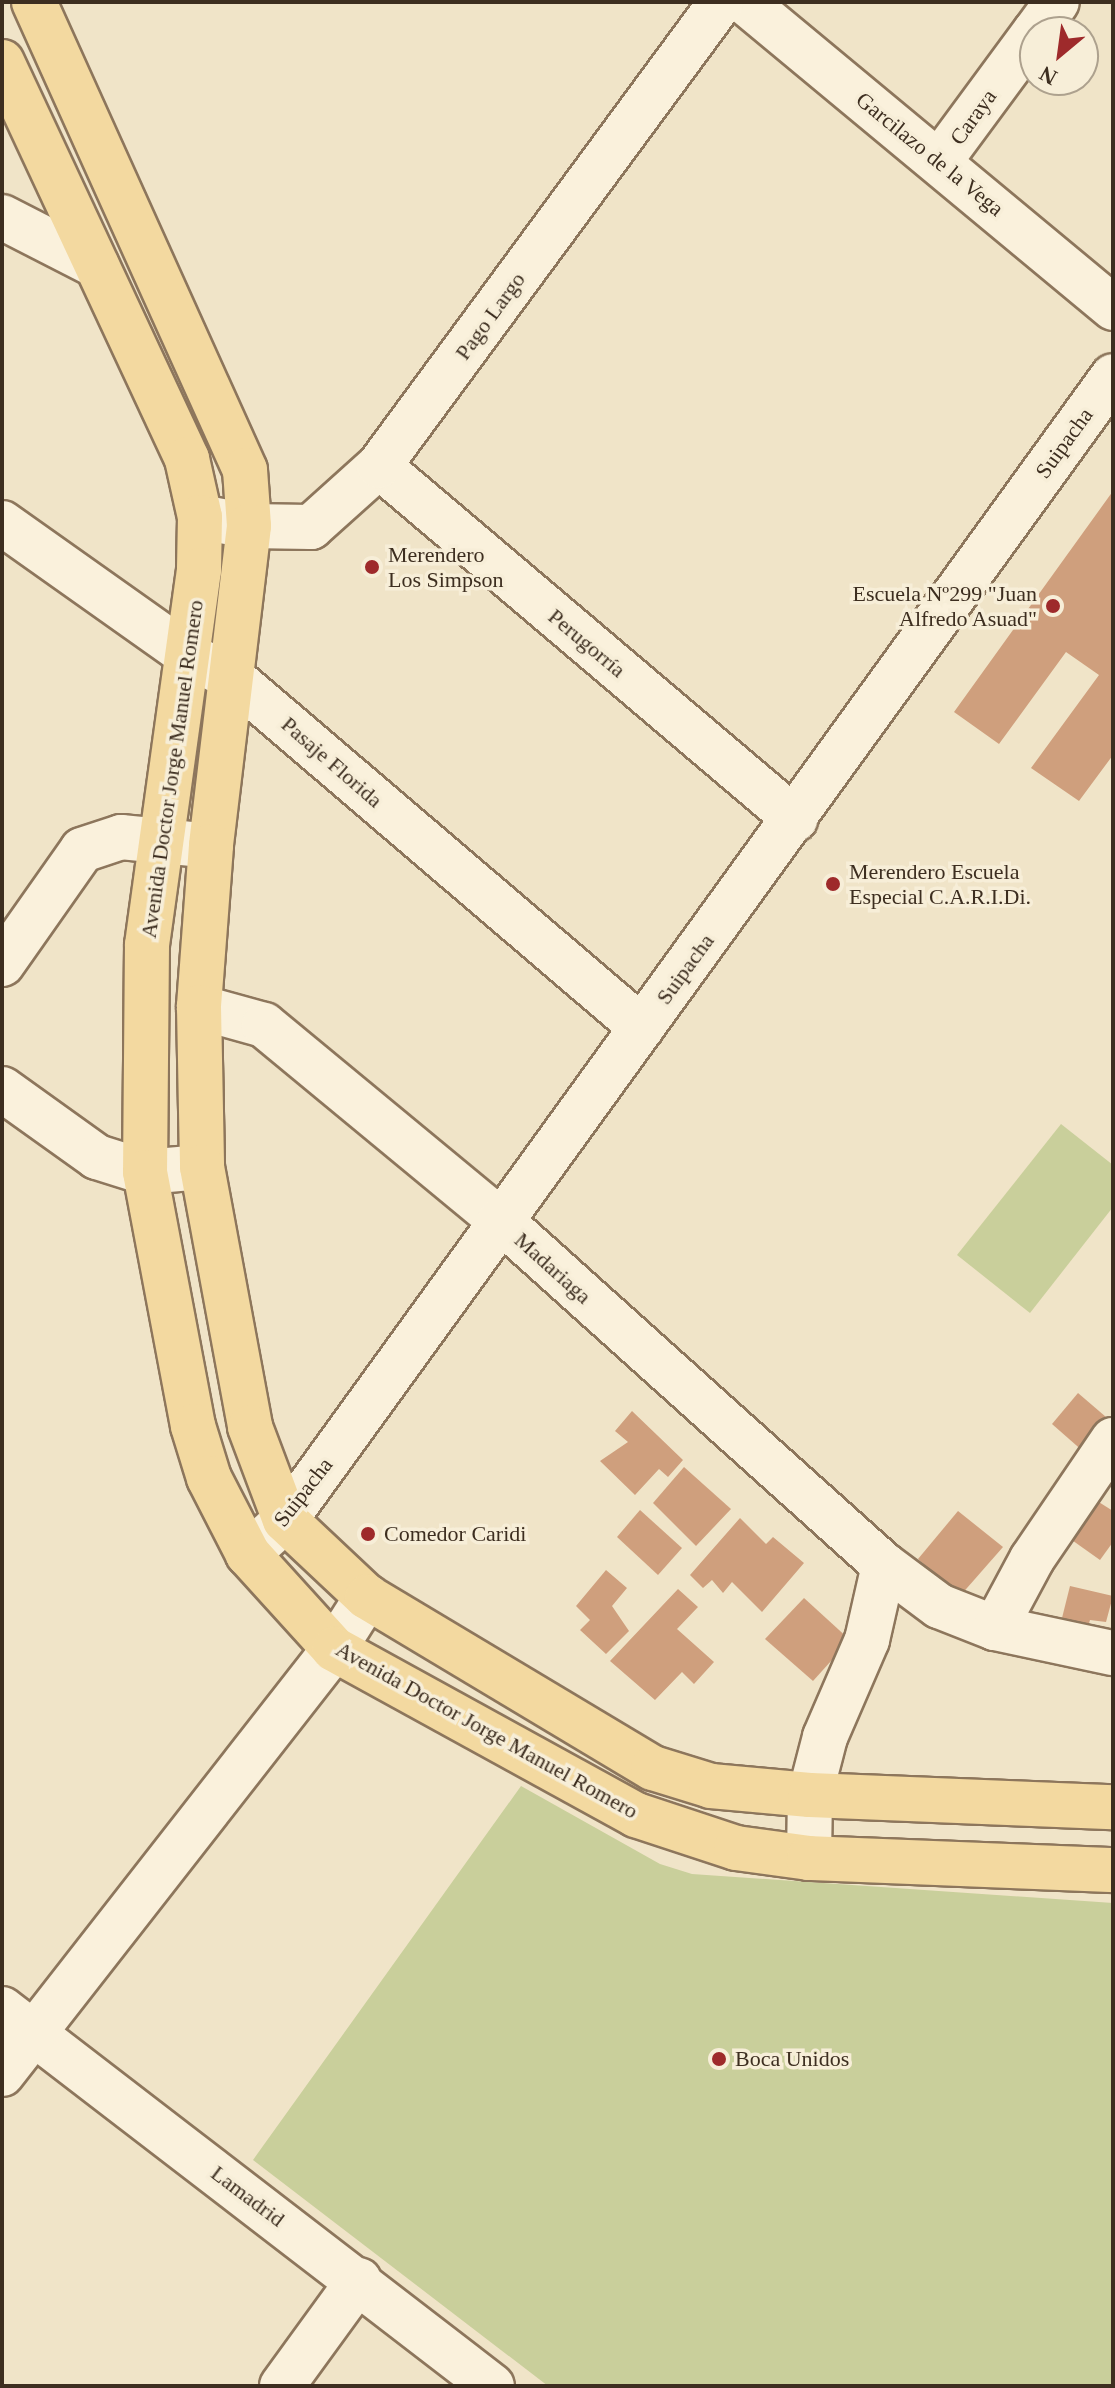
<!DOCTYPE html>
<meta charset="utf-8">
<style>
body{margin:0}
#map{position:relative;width:1115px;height:2388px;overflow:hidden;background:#f0e4c8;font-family:"Times New Roman",serif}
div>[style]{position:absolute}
.green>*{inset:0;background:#c9cf9b}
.building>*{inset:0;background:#cf9f7d}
.roads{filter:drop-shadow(2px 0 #8d765c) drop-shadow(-2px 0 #8d765c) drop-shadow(0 2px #8d765c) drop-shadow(0 -2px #8d765c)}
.minor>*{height:44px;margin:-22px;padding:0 22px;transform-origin:22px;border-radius:22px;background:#faf1dc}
.major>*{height:44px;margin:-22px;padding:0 22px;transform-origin:22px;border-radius:22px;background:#f3d9a0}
.dots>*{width:22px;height:22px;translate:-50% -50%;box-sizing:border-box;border:4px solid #f7eed8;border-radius:50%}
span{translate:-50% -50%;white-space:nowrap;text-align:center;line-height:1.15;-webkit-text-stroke:7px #f7eed8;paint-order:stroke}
.street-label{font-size:22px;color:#3d2e20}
.poi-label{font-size:22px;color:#3d2e20}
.left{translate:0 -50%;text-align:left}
.right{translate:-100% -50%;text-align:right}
.frame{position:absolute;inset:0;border:4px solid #3d2e20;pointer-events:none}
.north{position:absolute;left:1019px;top:16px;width:80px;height:80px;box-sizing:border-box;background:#f7eed8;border:2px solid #ada18e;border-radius:50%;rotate:209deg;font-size:22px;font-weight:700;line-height:32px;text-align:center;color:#3d2e20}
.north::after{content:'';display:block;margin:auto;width:28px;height:36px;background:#9e2a2b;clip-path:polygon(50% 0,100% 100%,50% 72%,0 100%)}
</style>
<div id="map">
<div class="green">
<div style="clip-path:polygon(1061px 1124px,1113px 1165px,1113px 1207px,1030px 1313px,957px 1255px)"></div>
<div style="clip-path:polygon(521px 1786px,660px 1864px,692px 1874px,1113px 1903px,1113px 2386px,548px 2386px,253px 2160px)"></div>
</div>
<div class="building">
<div style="clip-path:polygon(1113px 491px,1113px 755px,1079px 801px,1031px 768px,1099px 675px,1066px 652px,999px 744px,954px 712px)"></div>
<div style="clip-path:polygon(1078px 1393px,1113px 1423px,1085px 1453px,1052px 1424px)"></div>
<div style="clip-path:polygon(632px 1411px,683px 1460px,668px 1477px,659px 1469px,635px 1495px,600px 1461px,628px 1442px,615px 1431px)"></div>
<div style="clip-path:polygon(684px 1467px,731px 1509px,696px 1546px,653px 1503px)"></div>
<div style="clip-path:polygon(1094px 1499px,1113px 1511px,1113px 1542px,1100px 1560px,1069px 1538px)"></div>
<div style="clip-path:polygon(640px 1510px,682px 1548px,658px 1575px,617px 1537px)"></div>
<div style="clip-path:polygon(958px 1511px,1003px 1547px,960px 1596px,918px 1559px)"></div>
<div style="clip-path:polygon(740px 1518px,766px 1544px,773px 1537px,804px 1563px,762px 1612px,732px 1582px,723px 1593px,712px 1580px,703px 1588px,690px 1575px)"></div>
<div style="clip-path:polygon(606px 1570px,627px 1588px,612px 1606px,629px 1631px,606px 1654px,580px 1630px,590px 1620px,576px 1606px)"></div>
<div style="clip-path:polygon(1070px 1586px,1113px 1596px,1106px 1622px,1090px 1620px,1087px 1630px,1061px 1622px)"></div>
<div style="clip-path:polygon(678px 1589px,698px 1607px,677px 1629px,714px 1662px,694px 1684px,682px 1672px,655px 1700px,610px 1661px)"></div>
<div style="clip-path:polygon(804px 1598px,850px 1640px,813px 1681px,765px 1639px)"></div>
</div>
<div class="roads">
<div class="minor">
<div style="left:745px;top:2px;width:479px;rotate:39.7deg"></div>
<div style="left:1035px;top:32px;width:37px;rotate:-54deg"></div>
<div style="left:939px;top:162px;width:162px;rotate:-53.6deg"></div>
<div style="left:2px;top:217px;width:106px;rotate:27.1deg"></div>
<div style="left:379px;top:466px;width:546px;rotate:40.32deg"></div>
<div style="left:200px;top:517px;width:50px;rotate:10.4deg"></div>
<div style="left:249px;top:526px;width:62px;rotate:0.9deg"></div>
<div style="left:311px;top:527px;width:91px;rotate:-41.9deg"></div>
<div style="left:379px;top:466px;width:576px;rotate:-53.61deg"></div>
<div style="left:2px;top:523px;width:227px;rotate:35.3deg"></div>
<div style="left:187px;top:654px;width:55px;rotate:28.4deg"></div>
<div style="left:235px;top:680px;width:535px;rotate:40.53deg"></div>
<div style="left:2px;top:964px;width:139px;rotate:-54.9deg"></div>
<div style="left:82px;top:850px;width:41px;rotate:-18.4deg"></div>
<div style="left:121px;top:837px;width:90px;rotate:5.7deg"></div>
<div style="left:199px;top:1007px;width:67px;rotate:15.5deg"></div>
<div style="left:264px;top:1025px;width:306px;rotate:39.6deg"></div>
<div style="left:500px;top:1220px;width:516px;rotate:41.94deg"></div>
<div style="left:884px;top:1565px;width:69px;rotate:36.7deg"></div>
<div style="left:939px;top:1606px;width:60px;rotate:21.4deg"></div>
<div style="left:995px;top:1628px;width:121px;rotate:12deg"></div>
<div style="left:2px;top:1089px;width:117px;rotate:35.6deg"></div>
<div style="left:97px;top:1157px;width:50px;rotate:17.4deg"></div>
<div style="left:145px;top:1172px;width:57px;rotate:-5deg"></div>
<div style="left:248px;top:1554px;width:50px;rotate:-42.6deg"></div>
<div style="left:285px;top:1520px;width:1412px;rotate:-54.1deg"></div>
<div style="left:995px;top:1628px;width:78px;rotate:-61.8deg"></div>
<div style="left:1032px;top:1559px;width:144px;rotate:-55.8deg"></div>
<div style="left:809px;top:1858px;width:63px;rotate:-89.1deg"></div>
<div style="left:810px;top:1795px;width:60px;rotate:-75.5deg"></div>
<div style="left:825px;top:1737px;width:106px;rotate:-66.6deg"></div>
<div style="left:867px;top:1640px;width:77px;rotate:-77.2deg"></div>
<div style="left:2px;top:2009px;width:618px;rotate:37.57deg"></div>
<div style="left:2px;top:2074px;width:539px;rotate:-52deg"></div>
<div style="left:334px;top:1649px;width:62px;rotate:-57.6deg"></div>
<div style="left:282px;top:2386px;width:131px;rotate:-54deg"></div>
</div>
<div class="major">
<div style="left:34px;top:2px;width:513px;rotate:65.73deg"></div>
<div style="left:245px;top:470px;width:56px;rotate:85.9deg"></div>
<div style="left:249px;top:526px;width:322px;rotate:96.8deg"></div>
<div style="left:211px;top:846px;width:161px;rotate:94.3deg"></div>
<div style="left:199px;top:1007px;width:160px;rotate:88.9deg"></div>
<div style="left:202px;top:1167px;width:264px;rotate:79.5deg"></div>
<div style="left:250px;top:1427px;width:99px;rotate:69.4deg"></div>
<div style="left:285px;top:1520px;width:112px;rotate:43.2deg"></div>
<div style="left:367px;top:1597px;width:333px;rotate:30.9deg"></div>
<div style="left:653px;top:1768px;width:61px;rotate:17.2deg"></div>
<div style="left:711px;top:1786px;width:99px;rotate:5.2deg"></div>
<div style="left:810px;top:1795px;width:303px;rotate:2.3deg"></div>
<div style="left:2px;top:62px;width:438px;rotate:65deg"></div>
<div style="left:187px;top:459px;width:59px;rotate:77.4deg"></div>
<div style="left:200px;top:517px;width:53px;rotate:91.1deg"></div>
<div style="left:199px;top:570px;width:379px;rotate:97.9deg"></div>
<div style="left:147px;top:945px;width:227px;rotate:90.5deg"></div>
<div style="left:145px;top:1172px;width:258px;rotate:79.3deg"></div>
<div style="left:193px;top:1426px;width:54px;rotate:72.9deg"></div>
<div style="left:209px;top:1478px;width:85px;rotate:62.8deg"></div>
<div style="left:248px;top:1554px;width:128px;rotate:47.8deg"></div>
<div style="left:334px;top:1649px;width:345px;rotate:28.8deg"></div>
<div style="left:636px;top:1815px;width:105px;rotate:18.3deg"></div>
<div style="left:736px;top:1848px;width:74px;rotate:7.8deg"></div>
<div style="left:809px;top:1858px;width:304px;rotate:2.3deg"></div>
</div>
</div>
<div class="dots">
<div style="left:372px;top:567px;background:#9e2a2b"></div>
<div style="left:1053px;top:606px;background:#9e2a2b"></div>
<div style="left:833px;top:884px;background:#9e2a2b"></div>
<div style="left:368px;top:1534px;background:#9e2a2b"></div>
<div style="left:719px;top:2059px;background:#9e2a2b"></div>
</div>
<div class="street-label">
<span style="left:973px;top:117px;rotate:-54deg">Caraya</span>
<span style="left:930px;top:154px;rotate:39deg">Garcilazo de la Vega</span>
<span style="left:490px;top:316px;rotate:-54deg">Pago Largo</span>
<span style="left:1064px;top:443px;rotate:-54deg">Suipacha</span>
<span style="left:587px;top:643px;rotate:40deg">Perugorría</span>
<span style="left:332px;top:762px;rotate:41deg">Pasaje Florida</span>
<span style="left:172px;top:769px;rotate:-82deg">Avenida Doctor Jorge Manuel Romero</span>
<span style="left:685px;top:969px;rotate:-54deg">Suipacha</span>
<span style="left:553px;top:1268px;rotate:42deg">Madariaga</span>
<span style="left:303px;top:1492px;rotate:-52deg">Suipacha</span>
<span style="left:487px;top:1730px;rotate:29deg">Avenida Doctor Jorge Manuel Romero</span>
<span style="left:248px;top:2196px;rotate:37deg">Lamadrid</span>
</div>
<div class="poi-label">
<span class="left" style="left:388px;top:567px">Merendero<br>Los Simpson</span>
<span class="right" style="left:1037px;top:606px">Escuela Nº299 "Juan<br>Alfredo Asuad"</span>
<span class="left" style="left:849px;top:884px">Merendero Escuela<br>Especial C.A.R.I.Di.</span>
<span class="left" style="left:384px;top:1534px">Comedor Caridi</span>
<span class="left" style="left:735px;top:2059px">Boca Unidos</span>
</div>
<div class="frame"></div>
<div class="north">N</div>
</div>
